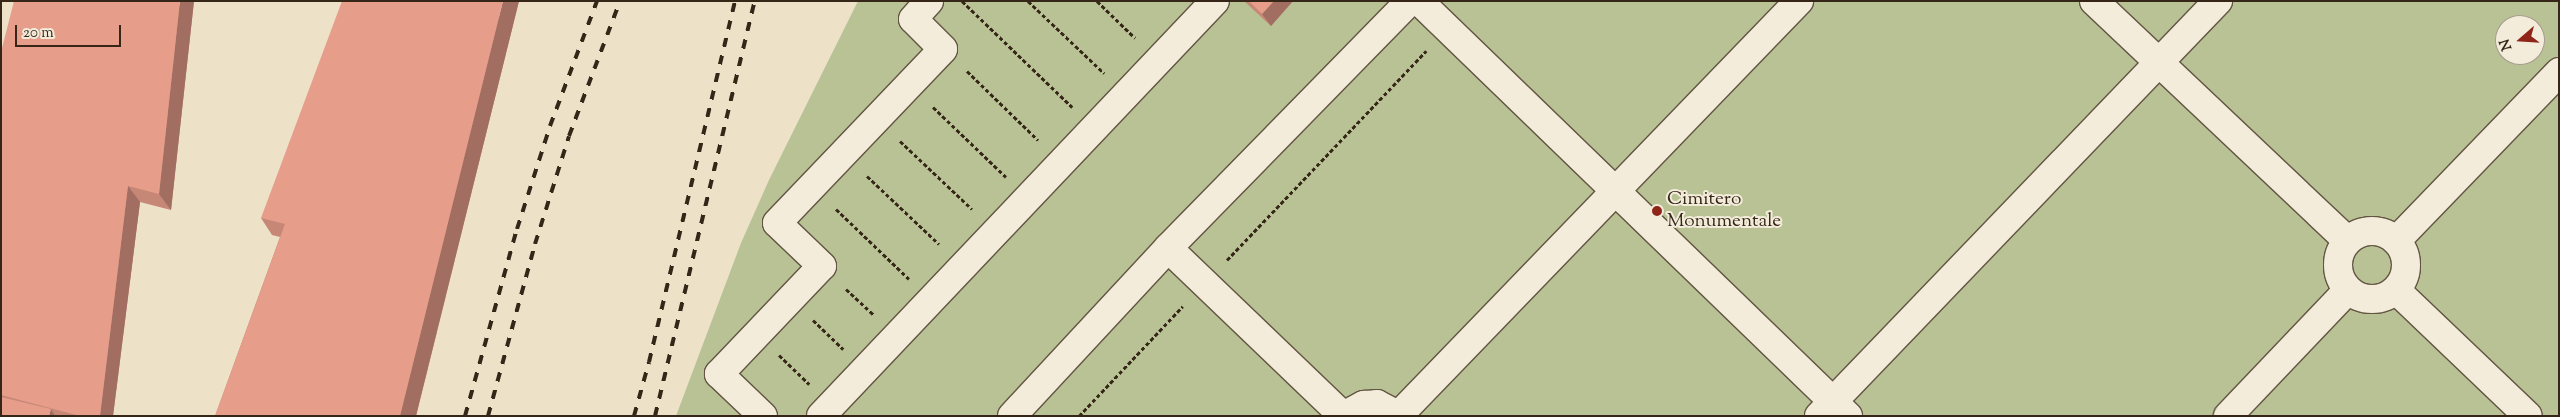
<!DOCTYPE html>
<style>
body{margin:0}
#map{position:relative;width:2560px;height:417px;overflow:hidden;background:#ede1c8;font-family:"Sorts Mill Goudy",serif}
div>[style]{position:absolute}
.green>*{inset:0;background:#b9c295}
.path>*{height:3px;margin-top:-1.5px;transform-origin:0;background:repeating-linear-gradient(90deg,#352617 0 4px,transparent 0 6.5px)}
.roads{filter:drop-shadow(1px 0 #635543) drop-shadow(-1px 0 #635543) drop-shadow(0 1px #635543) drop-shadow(0 -1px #635543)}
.minor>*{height:28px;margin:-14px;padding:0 14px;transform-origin:14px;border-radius:14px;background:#f3ecdb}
.minor>.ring{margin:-14px;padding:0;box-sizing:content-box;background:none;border:28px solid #f3ecdb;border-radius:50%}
.rail>*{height:4px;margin-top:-2px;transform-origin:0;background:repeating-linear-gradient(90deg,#352617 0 9px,transparent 0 18px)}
.wall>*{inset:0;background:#c68777}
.shaded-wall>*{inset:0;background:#a16e61}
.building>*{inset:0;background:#e69d8a}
.dots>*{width:14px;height:14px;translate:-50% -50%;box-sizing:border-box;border:2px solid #f3ecdb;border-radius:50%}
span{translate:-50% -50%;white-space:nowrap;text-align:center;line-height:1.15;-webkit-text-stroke:4px #f3ecdb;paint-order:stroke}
.poi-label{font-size:19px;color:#352617}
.left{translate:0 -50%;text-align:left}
.frame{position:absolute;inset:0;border:2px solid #352617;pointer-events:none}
.north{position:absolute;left:2495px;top:15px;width:50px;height:50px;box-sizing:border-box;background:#f3ecdb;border:1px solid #a79d8d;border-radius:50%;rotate:251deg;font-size:14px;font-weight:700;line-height:20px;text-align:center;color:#352617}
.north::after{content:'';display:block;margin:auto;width:18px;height:22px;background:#8f2418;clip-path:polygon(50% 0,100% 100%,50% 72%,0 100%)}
.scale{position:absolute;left:15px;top:25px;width:106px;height:22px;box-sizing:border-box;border:2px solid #352617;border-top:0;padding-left:6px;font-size:15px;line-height:18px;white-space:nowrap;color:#352617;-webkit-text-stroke:4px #f3ecdb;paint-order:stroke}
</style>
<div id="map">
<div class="green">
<div style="clip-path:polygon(evenodd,858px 1px,2559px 1px,2559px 416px,676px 416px,741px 243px,769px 180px,858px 1px,2505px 25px,2535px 25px,2535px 55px,2505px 55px,2505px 25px)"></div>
</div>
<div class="path">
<div style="left:962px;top:1px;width:153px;rotate:43.9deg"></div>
<div style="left:1028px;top:1px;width:105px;rotate:43.5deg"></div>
<div style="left:1097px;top:1px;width:53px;rotate:44.2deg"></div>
<div style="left:967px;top:71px;width:99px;rotate:44.2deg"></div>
<div style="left:933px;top:107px;width:101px;rotate:43.8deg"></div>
<div style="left:900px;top:141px;width:99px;rotate:43.4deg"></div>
<div style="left:867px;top:176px;width:99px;rotate:43.4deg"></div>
<div style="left:836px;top:209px;width:101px;rotate:43.8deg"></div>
<div style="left:1227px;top:260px;width:289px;rotate:-46.4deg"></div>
<div style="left:846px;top:289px;width:38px;rotate:43deg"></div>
<div style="left:813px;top:320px;width:42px;rotate:44deg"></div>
<div style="left:779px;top:355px;width:42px;rotate:44deg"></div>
<div style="left:1079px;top:416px;width:151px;rotate:-46.6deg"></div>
</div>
<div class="roads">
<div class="minor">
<div style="left:1419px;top:1px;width:597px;rotate:44.05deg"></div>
<div style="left:2094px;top:1px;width:349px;rotate:43.4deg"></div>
<div class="ring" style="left:2338px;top:231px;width:40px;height:40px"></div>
<div style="left:2396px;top:241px;width:235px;rotate:-46deg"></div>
<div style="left:1168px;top:248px;width:243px;rotate:43.8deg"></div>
<div style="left:2396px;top:290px;width:182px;rotate:43.7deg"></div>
<div style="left:1399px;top:415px;width:576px;rotate:-45.99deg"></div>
<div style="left:763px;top:416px;width:61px;rotate:-136.3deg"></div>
<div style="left:719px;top:374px;width:149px;rotate:-46.4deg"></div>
<div style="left:822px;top:266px;width:62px;rotate:-136.3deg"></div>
<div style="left:777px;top:223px;width:240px;rotate:-46.3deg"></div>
<div style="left:943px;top:49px;width:42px;rotate:-135deg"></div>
<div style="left:913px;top:19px;width:24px;rotate:-48deg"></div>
<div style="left:821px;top:416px;width:572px;rotate:-46.49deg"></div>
<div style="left:1012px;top:416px;width:229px;rotate:-47.1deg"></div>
<div style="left:1168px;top:248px;width:346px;rotate:-45.6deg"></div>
<div style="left:1343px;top:416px;width:24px;rotate:-28deg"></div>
<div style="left:1364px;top:405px;width:13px;rotate:-4deg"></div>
<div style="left:1377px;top:404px;width:26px;rotate:28deg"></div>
<div style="left:1819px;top:416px;width:576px;rotate:-46.13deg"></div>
<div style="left:2228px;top:416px;width:174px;rotate:-46.4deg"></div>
</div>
</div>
<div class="rail">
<div style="left:465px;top:416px;width:194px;rotate:-74.5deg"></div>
<div style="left:517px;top:229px;width:108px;rotate:-72.2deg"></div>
<div style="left:550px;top:126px;width:134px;rotate:-69.4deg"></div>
<div style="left:488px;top:416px;width:178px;rotate:-74.7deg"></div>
<div style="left:535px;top:244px;width:113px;rotate:-72.5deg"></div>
<div style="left:569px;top:136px;width:144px;rotate:-69.3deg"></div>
<div style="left:634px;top:416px;width:56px;rotate:-74.5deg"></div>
<div style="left:649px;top:362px;width:371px;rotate:-76.6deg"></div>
<div style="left:655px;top:416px;width:427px;rotate:-76.5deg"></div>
</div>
<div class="wall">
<div style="clip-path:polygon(194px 1px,171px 210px,140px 202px,113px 416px,1px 416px,1px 52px)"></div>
<div style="clip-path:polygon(519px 1px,416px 416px,215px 416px,280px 237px,272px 235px,261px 218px)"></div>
<div style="clip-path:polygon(1244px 1px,1293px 1px,1271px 26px)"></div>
</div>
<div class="shaded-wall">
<div style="clip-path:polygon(180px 1px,194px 1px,171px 210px,159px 194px)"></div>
<div style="clip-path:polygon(503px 1px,519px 1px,416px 416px,400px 416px)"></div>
<div style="clip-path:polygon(1274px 1px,1293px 1px,1271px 26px,1262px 14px)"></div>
<div style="clip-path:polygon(128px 186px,140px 202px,113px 416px,100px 416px)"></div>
<div style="clip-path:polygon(51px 409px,55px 416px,49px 416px)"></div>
</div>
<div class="building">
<div style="clip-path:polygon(14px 1px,180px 1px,159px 194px,128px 186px,100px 416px,80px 416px,1px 395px,1px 52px)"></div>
<div style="clip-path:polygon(342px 1px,503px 1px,400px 416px,215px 416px,285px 224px,261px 218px)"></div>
<div style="clip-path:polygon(1249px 1px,1274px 1px,1262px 14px)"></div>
<div style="clip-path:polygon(1px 397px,51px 409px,49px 416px,1px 416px)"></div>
</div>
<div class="dots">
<div style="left:1657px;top:211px;background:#8f2418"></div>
</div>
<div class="poi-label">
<span class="left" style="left:1667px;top:211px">Cimitero<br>Monumentale</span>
</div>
<div class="frame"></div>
<div class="north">N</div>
<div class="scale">20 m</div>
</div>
